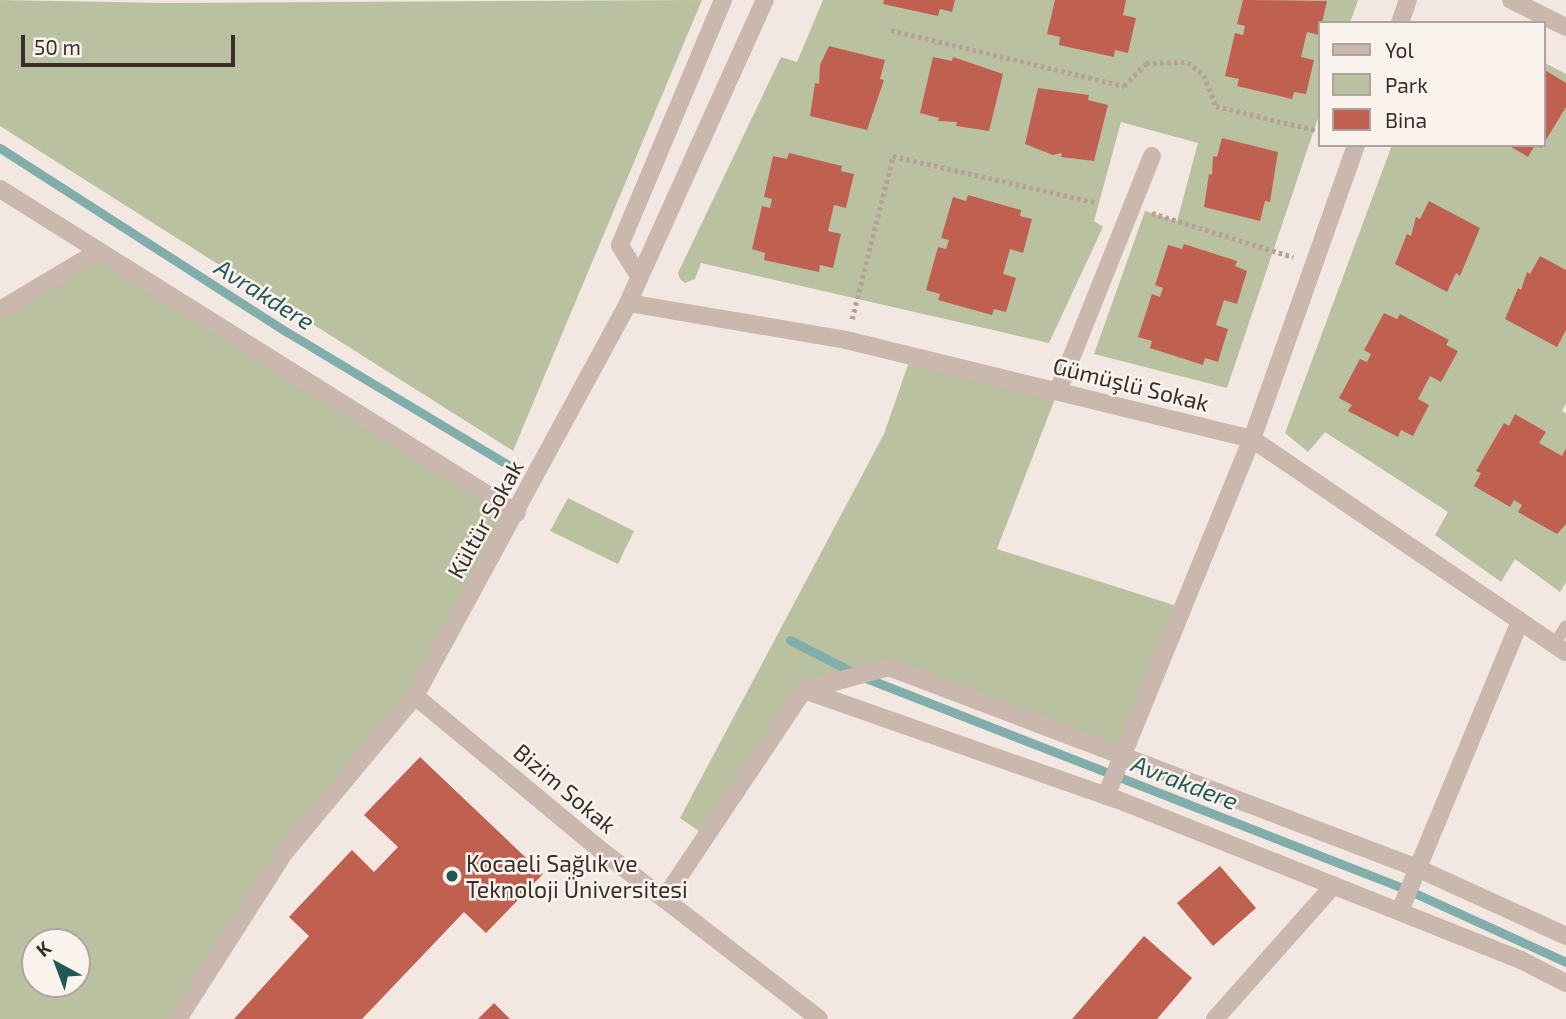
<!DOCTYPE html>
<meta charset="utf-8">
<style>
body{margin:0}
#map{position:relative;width:1566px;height:1019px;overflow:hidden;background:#f2e8e1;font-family:"Exo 2",sans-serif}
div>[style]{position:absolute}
.green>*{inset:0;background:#bac1a1}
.stream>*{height:9px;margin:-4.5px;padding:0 4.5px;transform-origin:4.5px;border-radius:4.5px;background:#81aeab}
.building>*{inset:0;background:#c06051}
.path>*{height:4.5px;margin-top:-2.25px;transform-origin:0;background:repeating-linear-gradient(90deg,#b6a197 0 3.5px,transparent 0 7px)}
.lane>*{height:12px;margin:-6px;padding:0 6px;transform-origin:6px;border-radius:6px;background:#cab7ad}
.street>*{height:18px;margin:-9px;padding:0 9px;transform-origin:9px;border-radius:9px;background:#cab7ad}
.dots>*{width:19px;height:19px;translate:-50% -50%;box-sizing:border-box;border:4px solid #faf3ed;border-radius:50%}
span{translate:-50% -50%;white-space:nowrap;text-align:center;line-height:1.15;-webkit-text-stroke:5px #faf3ed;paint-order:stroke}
.street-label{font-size:23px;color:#392e2b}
.poi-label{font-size:23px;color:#392e2b}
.left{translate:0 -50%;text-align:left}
.water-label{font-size:24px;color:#225956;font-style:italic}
.legend{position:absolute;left:1318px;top:21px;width:228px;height:126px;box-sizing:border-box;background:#faf3ed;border:2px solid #ada49f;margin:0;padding:9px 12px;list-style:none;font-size:21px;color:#392e2b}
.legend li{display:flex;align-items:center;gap:14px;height:35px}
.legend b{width:35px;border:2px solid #ada49f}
.north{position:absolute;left:21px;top:928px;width:70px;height:70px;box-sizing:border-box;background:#faf3ed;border:2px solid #ada49f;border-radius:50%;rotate:319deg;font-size:19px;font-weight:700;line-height:28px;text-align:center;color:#392e2b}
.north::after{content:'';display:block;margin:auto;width:24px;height:32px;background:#225956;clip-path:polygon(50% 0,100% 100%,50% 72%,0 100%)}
.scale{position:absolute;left:21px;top:35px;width:214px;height:32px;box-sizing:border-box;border:4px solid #392e2b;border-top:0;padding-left:9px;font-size:21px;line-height:24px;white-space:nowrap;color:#392e2b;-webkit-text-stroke:5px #faf3ed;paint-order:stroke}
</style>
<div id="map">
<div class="green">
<div style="clip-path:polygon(0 0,165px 3px,702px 0,513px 451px,0 126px)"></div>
<div style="clip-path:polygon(823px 0,1358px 0,1350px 23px,1319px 23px,1319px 115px,1227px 388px,1094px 354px,1145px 211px,1177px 221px,1198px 143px,1121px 122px,1094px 221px,1103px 227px,1049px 343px,701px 263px,695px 279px,685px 283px,680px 279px,678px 273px,781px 57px,797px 62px)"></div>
<div style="clip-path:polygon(1543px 62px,1566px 74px,1566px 403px,1562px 411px,1566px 414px,1566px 582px,1560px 592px,1515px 559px,1501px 582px,1435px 535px,1448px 512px,1325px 432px,1308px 452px,1285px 433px,1392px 145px,1543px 145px)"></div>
<div style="clip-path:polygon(evenodd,99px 251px,517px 513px,415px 696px,285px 852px,178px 1019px,0 1019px,0 310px,99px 251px,35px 942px,77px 942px,77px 984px,35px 984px,35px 942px)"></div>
<div style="clip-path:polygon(911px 356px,1058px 391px,997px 549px,1183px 608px,1124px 754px,889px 667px,804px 690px,706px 836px,680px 818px,884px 434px)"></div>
<div style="clip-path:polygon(568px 498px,634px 531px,618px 564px,550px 531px)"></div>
</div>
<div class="stream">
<div style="left:0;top:148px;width:341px;rotate:32.7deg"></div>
<div style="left:287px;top:332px;width:264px;rotate:31deg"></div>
<div style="left:790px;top:640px;width:76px;rotate:27.2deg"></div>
<div style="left:858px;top:675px;width:591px;rotate:21.35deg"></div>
<div style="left:1408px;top:890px;width:174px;rotate:24.5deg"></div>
</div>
<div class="building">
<div style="clip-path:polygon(884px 0,955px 0,952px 12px,940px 9px,938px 16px,883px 4px)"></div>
<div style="clip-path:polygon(1055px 0,1126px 0,1123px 15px,1136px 18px,1128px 53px,1115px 50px,1114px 57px,1059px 45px,1060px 37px,1047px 34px)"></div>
<div style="clip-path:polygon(1243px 0,1327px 1px,1319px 35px,1307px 32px,1301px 57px,1314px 60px,1306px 94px,1294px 92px,1292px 99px,1237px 86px,1239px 79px,1225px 76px,1235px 33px,1243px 35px,1245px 26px,1237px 24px)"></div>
<div style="clip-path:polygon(829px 46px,885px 60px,880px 79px,884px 80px,867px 130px,810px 116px,815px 83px,819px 84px,820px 65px)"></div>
<div style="clip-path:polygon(933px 57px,952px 61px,953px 57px,1003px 74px,989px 131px,956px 126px,957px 122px,938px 121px,939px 118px,920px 113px)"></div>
<div style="clip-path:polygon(1543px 69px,1566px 83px,1566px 107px,1541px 148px,1536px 145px,1543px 145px)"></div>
<div style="clip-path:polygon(1038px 88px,1089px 95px,1088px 100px,1108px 105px,1094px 161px,1061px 157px,1062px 153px,1053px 155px,1025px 144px)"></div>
<div style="clip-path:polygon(1222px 138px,1278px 152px,1270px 202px,1265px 201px,1260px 221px,1204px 207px,1209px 174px,1212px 175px,1213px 156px,1217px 157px)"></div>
<div style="clip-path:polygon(1508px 145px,1535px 145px,1528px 157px)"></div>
<div style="clip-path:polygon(789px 153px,842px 166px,841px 171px,854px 174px,846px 208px,834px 205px,828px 231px,841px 234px,833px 268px,820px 265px,819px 272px,764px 260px,765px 253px,752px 249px,762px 206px,770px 208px,772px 199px,764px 197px,773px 156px,787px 159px)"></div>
<div style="clip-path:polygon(968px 195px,1021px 210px,1020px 216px,1032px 219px,1023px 253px,1010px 249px,1003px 274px,1016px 278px,1006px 312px,994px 309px,992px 315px,938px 300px,940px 294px,926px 290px,938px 247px,946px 249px,949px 240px,941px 238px,953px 197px,966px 201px)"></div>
<div style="clip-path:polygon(1429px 201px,1480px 228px,1460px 276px,1456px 273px,1447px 292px,1395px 264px,1407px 234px,1411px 236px,1416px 217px,1420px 219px)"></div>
<div style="clip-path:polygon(1184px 244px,1237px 261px,1235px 266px,1247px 271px,1237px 304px,1224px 300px,1216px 325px,1228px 329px,1218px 362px,1205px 358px,1203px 365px,1150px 348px,1152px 341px,1138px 337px,1152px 294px,1160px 297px,1163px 288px,1155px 285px,1168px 245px,1182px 249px)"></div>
<div style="clip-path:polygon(1540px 256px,1566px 270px,1566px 330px,1557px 347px,1505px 319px,1518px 288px,1521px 290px,1527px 272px,1530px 274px)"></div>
<div style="clip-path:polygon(1384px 313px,1397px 319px,1400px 314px,1449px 340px,1446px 345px,1458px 351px,1441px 382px,1430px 376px,1418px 399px,1429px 405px,1413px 436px,1401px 430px,1398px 437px,1348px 411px,1352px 405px,1339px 398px,1360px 359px,1367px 362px,1371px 354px,1364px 350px)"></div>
<div style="clip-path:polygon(1515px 414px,1546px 432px,1539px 443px,1562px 456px,1566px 448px,1566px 524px,1557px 534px,1518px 512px,1522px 505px,1514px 500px,1510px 507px,1474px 486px,1481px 473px,1476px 471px,1504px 423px,1509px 426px)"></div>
<div style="clip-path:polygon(420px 757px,543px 874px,486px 933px,464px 912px,362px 1019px,234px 1019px,309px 936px,289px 917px,352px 850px,374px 872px,398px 847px,364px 815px)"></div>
<div style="clip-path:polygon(1220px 866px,1256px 908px,1213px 946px,1177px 903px)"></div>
<div style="clip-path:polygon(1144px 936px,1192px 978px,1157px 1019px,1072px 1019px)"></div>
<div style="clip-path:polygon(494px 1003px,510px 1019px,478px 1019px)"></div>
</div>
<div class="path">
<div style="left:891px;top:30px;width:240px;rotate:13.5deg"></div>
<div style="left:1124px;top:86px;width:32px;rotate:-46deg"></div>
<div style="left:1146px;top:63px;width:42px;rotate:-1.4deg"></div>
<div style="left:1188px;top:62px;width:21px;rotate:39deg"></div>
<div style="left:1204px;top:75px;width:33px;rotate:69deg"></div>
<div style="left:1216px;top:106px;width:106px;rotate:13.6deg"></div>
<div style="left:1152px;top:213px;width:148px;rotate:17.3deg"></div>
<div style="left:852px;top:319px;width:168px;rotate:-75.9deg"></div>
<div style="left:893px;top:156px;width:210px;rotate:12.9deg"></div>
</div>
<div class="lane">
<div style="left:1554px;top:645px;width:22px;rotate:-58deg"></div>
</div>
<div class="street">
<div style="left:1511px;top:0;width:61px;rotate:26.1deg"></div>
<div style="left:1400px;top:23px;width:24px;rotate:-71deg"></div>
<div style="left:0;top:189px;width:610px;rotate:32.08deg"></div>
<div style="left:639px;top:276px;width:36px;rotate:-122deg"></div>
<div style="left:620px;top:245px;width:266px;rotate:-67.2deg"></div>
<div style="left:628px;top:303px;width:221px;rotate:9.6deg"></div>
<div style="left:846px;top:340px;width:418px;rotate:13.7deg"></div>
<div style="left:1252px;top:439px;width:379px;rotate:34.2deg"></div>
<div style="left:0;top:310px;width:115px;rotate:-30.8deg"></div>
<div style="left:1058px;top:391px;width:253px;rotate:-68.2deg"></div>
<div style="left:804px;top:690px;width:88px;rotate:-15.1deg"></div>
<div style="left:889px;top:667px;width:565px;rotate:20.84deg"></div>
<div style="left:1417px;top:868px;width:164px;rotate:24.5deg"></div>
<div style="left:415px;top:696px;width:243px;rotate:39.7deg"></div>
<div style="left:602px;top:851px;width:274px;rotate:37.7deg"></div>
<div style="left:1106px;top:796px;width:386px;rotate:-67.8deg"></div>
<div style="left:1252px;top:439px;width:312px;rotate:-70.5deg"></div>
<div style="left:664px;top:899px;width:252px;rotate:-56.2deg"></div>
<div style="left:804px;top:690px;width:330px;rotate:19.3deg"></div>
<div style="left:1116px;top:799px;width:436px;rotate:21.7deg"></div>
<div style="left:1521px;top:960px;width:51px;rotate:27.1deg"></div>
<div style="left:1400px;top:911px;width:314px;rotate:-67.5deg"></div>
<div style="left:178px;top:1019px;width:198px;rotate:-57.4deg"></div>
<div style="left:285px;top:852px;width:203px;rotate:-50.2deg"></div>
<div style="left:415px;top:696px;width:447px;rotate:-61.5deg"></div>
<div style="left:628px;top:303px;width:333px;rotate:-65.7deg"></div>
<div style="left:1215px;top:1019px;width:179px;rotate:-48.4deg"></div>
</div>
<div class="dots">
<div style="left:452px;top:876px;background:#225956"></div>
</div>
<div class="street-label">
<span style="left:1131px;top:384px;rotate:14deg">Gümüşlü Sokak</span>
<span style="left:485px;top:519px;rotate:-61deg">Kültür Sokak</span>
<span style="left:565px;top:788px;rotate:40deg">Bizim Sokak</span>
</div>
<div class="poi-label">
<span class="left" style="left:466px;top:876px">Kocaeli Sağlık ve<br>Teknoloji Üniversitesi</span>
</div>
<div class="water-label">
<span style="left:265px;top:294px;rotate:32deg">Avrakdere</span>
<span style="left:1185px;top:782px;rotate:21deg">Avrakdere</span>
</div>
<ul class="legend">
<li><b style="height:9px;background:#cab7ad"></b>Yol</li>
<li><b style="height:19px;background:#bac1a1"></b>Park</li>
<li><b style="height:19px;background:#c06051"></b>Bina</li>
</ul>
<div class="north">K</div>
<div class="scale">50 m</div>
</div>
